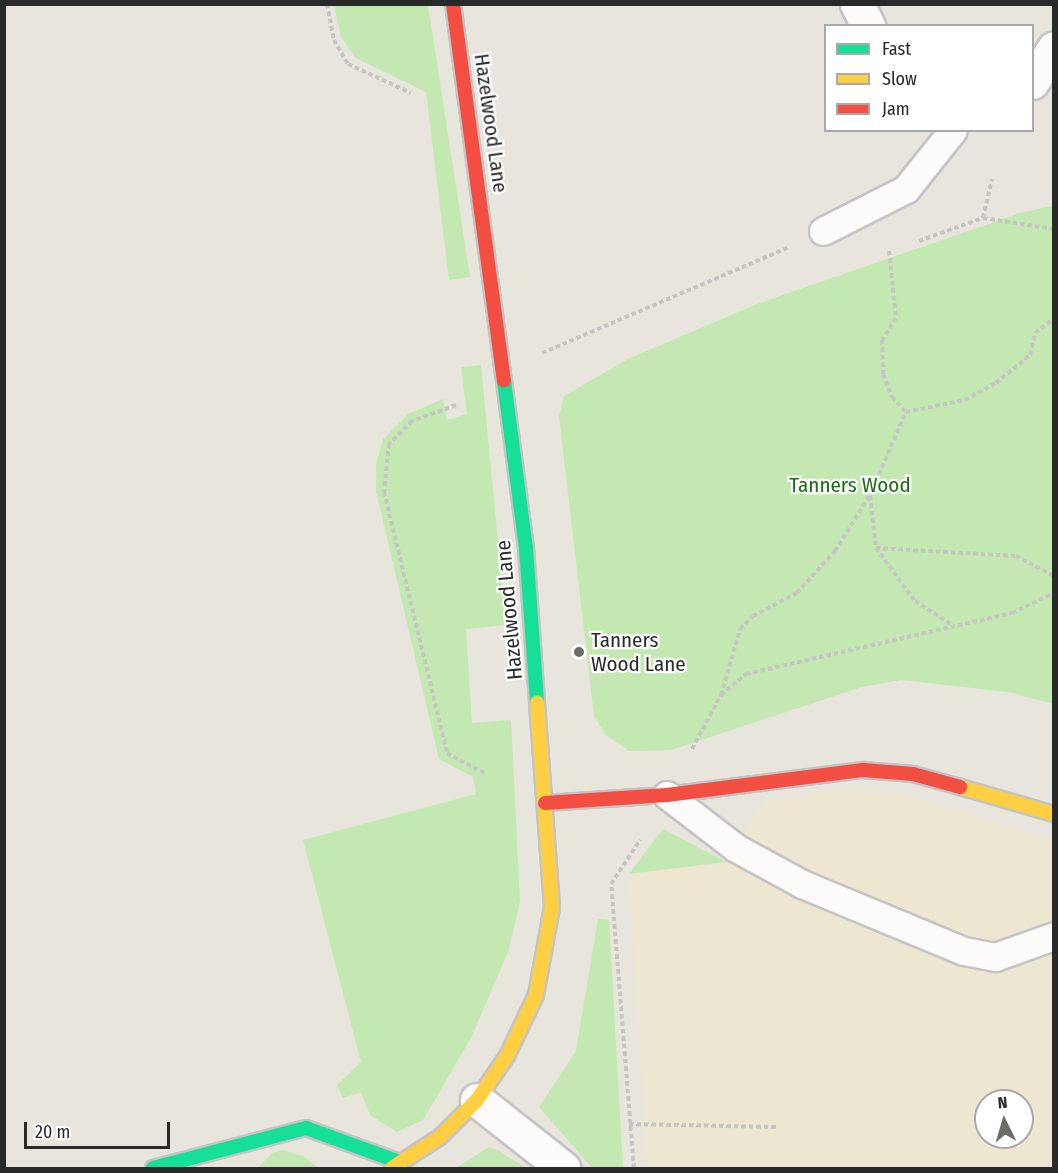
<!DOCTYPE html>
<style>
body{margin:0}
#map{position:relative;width:1058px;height:1173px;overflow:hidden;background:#e8e5dd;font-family:"Fira Sans Condensed",sans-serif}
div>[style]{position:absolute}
.education>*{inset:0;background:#ede6d0}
.green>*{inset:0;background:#c3e8b2}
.path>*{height:4px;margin-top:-2px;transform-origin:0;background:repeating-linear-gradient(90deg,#c6c5c4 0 4.5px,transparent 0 7.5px)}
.roads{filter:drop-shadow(2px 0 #c5c4c4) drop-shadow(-2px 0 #c5c4c4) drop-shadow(0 2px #c5c4c4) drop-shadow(0 -2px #c5c4c4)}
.lane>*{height:27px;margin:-13.5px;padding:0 13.5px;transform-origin:13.5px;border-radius:13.5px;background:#fcfbfa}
.street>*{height:33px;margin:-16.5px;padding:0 16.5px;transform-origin:16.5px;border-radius:16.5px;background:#fcfbfa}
.fast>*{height:14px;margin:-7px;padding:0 7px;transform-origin:7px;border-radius:7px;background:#16e098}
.slow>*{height:14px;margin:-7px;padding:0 7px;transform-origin:7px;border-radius:7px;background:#ffcf43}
.jam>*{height:14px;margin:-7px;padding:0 7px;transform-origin:7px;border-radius:7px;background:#f24e42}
.dots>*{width:16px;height:16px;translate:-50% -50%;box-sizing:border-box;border:3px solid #fff;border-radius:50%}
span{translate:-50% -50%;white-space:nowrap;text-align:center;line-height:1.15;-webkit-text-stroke:4.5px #fff;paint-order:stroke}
.street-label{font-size:21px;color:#292929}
.park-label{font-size:21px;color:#1b6d11}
.poi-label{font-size:21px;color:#292929}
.left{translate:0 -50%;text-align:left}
.frame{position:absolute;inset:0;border:6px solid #292929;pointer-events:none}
.legend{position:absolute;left:824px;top:24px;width:210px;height:108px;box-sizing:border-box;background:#fff;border:2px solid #a9a9a9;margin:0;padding:8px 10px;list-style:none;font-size:18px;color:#292929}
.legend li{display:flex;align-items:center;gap:12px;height:30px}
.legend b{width:30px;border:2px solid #a9a9a9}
.north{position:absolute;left:974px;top:1089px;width:60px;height:60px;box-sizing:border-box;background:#fff;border:2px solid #a9a9a9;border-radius:50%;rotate:355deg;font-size:16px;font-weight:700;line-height:24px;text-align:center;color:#292929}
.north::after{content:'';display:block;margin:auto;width:21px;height:27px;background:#6c6b68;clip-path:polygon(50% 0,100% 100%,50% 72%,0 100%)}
.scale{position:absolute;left:24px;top:1122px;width:146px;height:27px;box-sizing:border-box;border:3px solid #292929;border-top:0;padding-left:8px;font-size:18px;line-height:21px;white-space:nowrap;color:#292929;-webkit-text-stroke:4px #fff;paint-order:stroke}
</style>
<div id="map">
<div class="education">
<div style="clip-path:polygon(evenodd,855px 789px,903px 795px,1053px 840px,1053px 1168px,647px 1168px,629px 874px,726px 862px,764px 801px,855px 789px,986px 1101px,1022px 1101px,1022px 1137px,986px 1137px,986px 1101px)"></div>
</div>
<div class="green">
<div style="clip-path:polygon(428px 5px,470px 277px,449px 280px,426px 92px,356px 58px,341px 37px,334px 6px)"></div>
<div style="clip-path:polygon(1053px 206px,1053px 704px,1008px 692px,901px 680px,862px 687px,671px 750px,629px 751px,606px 735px,594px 716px,559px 416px,564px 396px,628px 359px,757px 304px,1023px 212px)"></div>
<div style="clip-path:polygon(481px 365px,506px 625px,466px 629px,472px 723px,511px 720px,520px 901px,509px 950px,471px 1038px,423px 1120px,397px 1132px,370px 1115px,361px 1092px,343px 1098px,337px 1085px,361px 1062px,303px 840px,476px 794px,473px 777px,439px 759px,376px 491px,376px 465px,383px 439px,408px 414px,443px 399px,447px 420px,467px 414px,461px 367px)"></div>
<div style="clip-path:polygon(663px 829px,726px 862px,629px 874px)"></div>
<div style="clip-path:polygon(598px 919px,609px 920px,623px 1168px,592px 1168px,539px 1107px,576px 1051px)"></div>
<div style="clip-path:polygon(489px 1147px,499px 1151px,526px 1168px,456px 1168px)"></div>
<div style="clip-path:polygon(283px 1150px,303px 1156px,318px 1168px,258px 1168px,272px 1153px)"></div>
</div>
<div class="path">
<div style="left:327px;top:4px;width:37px;rotate:79deg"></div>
<div style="left:334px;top:40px;width:28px;rotate:60deg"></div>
<div style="left:348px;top:64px;width:69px;rotate:24.7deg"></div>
<div style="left:983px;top:218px;width:72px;rotate:8.8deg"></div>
<div style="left:919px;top:241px;width:68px;rotate:-19.8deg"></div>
<div style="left:983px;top:218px;width:40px;rotate:-77deg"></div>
<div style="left:889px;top:251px;width:67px;rotate:84deg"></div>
<div style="left:896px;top:318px;width:26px;rotate:122deg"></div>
<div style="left:882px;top:340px;width:34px;rotate:88deg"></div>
<div style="left:883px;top:374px;width:25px;rotate:69deg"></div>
<div style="left:892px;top:397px;width:21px;rotate:47deg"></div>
<div style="left:542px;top:353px;width:269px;rotate:-23.2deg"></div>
<div style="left:456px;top:405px;width:47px;rotate:160deg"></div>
<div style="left:412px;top:421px;width:33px;rotate:135deg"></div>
<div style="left:389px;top:444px;width:48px;rotate:95.9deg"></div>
<div style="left:384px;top:492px;width:268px;rotate:76.4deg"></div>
<div style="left:447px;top:753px;width:44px;rotate:28.3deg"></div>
<div style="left:870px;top:496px;width:52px;rotate:83.4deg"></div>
<div style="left:876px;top:548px;width:66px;rotate:53.7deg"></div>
<div style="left:915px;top:601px;width:43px;rotate:32.6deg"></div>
<div style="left:876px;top:548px;width:140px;rotate:3.3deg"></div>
<div style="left:1016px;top:556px;width:43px;rotate:27.8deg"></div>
<div style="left:721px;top:695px;width:69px;rotate:-73.9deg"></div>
<div style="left:740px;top:629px;width:18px;rotate:-45deg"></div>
<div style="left:753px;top:616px;width:50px;rotate:-27.6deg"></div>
<div style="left:797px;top:593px;width:57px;rotate:-47.9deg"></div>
<div style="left:835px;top:551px;width:66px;rotate:-58deg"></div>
<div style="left:870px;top:495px;width:90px;rotate:-66.6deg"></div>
<div style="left:906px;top:412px;width:60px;rotate:-11.5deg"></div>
<div style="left:965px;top:400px;width:35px;rotate:-29deg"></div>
<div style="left:996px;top:383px;width:44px;rotate:-39.5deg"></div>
<div style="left:1030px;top:355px;width:23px;rotate:-77deg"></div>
<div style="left:1035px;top:333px;width:24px;rotate:-38deg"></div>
<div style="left:692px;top:749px;width:61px;rotate:-61.8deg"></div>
<div style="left:721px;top:695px;width:33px;rotate:-40deg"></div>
<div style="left:746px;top:674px;width:273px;rotate:-12.9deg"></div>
<div style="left:1012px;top:613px;width:47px;rotate:-25.5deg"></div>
<div style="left:629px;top:1124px;width:147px;rotate:1.2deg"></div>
<div style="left:634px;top:1168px;width:285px;rotate:-94.6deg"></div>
<div style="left:611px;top:884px;width:53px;rotate:-56.6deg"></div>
</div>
<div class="roads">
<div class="lane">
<div style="left:823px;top:231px;width:93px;rotate:-26.8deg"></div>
<div style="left:906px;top:189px;width:75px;rotate:-51.5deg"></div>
<div style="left:667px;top:795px;width:87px;rotate:37.5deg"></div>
<div style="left:736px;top:848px;width:75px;rotate:28.6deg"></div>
<div style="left:802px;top:884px;width:175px;rotate:22.5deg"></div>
<div style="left:964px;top:951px;width:32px;rotate:11deg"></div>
<div style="left:995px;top:957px;width:63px;rotate:-19.6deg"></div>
</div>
<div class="street">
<div style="left:857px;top:4px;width:25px;rotate:63deg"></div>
<div style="left:1032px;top:82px;width:40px;rotate:-57.1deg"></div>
<div style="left:477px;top:1100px;width:110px;rotate:38.3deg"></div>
</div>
<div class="fast">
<div style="left:504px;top:381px;width:168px;rotate:82.5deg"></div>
<div style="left:526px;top:548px;width:155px;rotate:85.9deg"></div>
<div style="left:153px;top:1168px;width:158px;rotate:-14.7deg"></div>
<div style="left:306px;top:1128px;width:102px;rotate:20deg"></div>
</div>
<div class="slow">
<div style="left:960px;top:787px;width:98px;rotate:16deg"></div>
<div style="left:392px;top:1168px;width:57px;rotate:-32.9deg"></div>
<div style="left:440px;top:1137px;width:52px;rotate:-45deg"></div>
<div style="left:477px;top:1100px;width:53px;rotate:-55.7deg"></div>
<div style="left:507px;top:1056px;width:68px;rotate:-64.6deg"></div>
<div style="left:536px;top:995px;width:89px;rotate:-79.7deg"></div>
<div style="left:552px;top:907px;width:205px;rotate:-94.2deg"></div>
</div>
<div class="jam">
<div style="left:453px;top:4px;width:380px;rotate:82.3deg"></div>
<div style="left:545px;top:803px;width:122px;rotate:-3.8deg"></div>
<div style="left:667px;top:795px;width:198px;rotate:-7.3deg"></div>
<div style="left:863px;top:770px;width:50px;rotate:4.6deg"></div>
<div style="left:913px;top:774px;width:49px;rotate:15.5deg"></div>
</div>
</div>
<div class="dots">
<div style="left:579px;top:652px;background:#6c6b68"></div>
</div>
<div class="street-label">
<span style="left:491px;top:123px;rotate:82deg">Hazelwood Lane</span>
<span style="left:509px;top:610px;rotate:-95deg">Hazelwood Lane</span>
</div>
<div class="park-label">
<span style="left:850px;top:485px">Tanners Wood</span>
</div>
<div class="poi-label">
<span class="left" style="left:591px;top:652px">Tanners<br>Wood Lane</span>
</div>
<div class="frame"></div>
<ul class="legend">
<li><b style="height:8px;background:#16e098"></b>Fast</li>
<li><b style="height:8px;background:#ffcf43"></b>Slow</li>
<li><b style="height:8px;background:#f24e42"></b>Jam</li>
</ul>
<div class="north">N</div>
<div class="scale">20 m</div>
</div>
